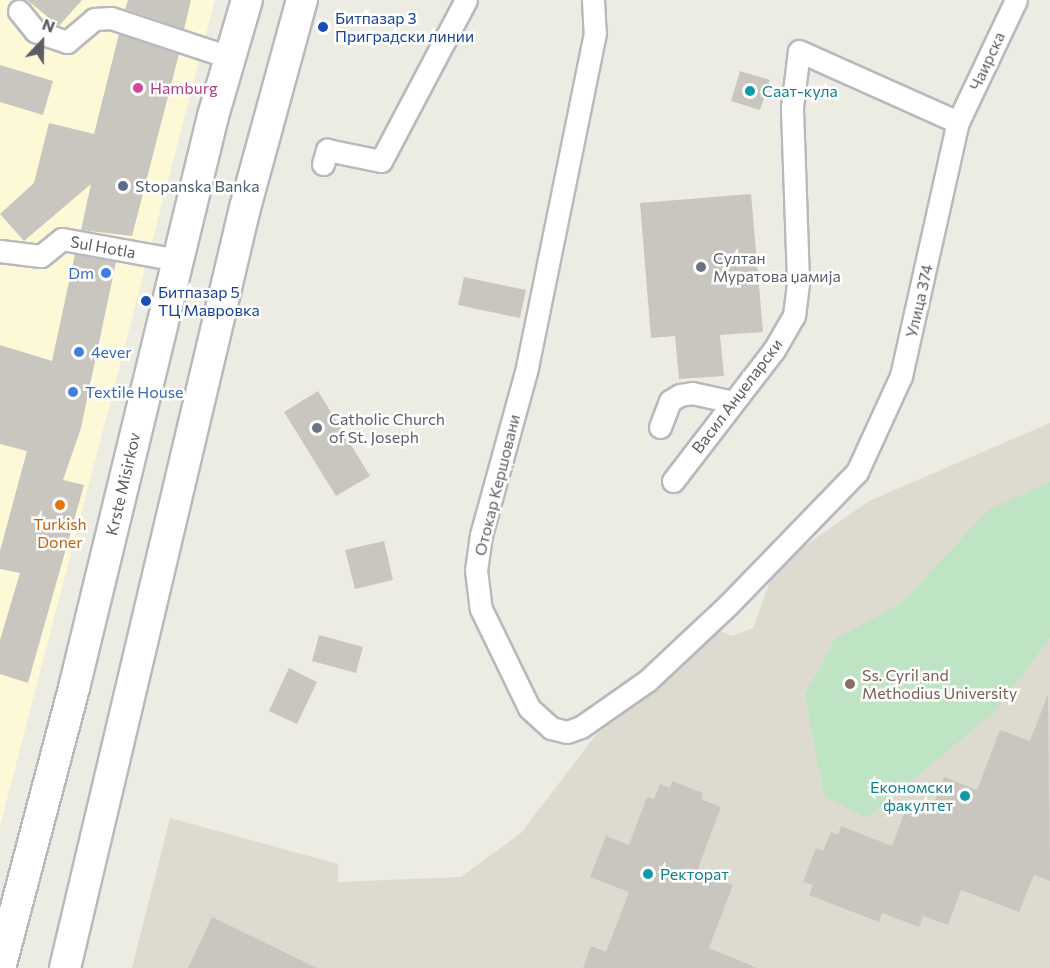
<!DOCTYPE html>
<meta charset="utf-8">
<style>
body{margin:0}
#map{position:relative;width:1050px;height:968px;overflow:hidden;background:#edece2;font-family:Commissioner,sans-serif}
div>[style]{position:absolute}
.commercial>*{inset:0;background:#fdf8d6}
.education>*{inset:0;background:#dddbd0}
.green>*{inset:0;background:#bee4c3}
.building>*{inset:0;background:#c8c6bf}
.roads{filter:drop-shadow(2px 0 #b7b9be) drop-shadow(-2px 0 #b7b9be) drop-shadow(0 2px #b7b9be) drop-shadow(0 -2px #b7b9be)}
.street>*{height:21px;margin:-10.5px;padding:0 10.5px;transform-origin:10.5px;border-radius:10.5px;background:#fff}
.secondary>*{height:30px;margin:-15px;padding:0 15px;transform-origin:15px;border-radius:15px;background:#fff}
.dots>*{width:16px;height:16px;translate:-50% -50%;box-sizing:border-box;border:3px solid #fff;border-radius:50%}
span{translate:-50% -50%;white-space:nowrap;text-align:center;line-height:1.15;-webkit-text-stroke:5px #fff;paint-order:stroke}
.transit-label{font-size:16px;color:#164399}
.left{translate:0 -50%;text-align:left}
.street-label{font-size:16px;color:#5a5d62}
.hotel-label{font-size:16px;color:#b23c85}
.culture-label{font-size:16px;color:#0d838f}
.right{translate:-100% -50%;text-align:right}
.service-label{font-size:16px;color:#4e5e75}
.worship-label{font-size:16px;color:#5b616d}
.shop-label{font-size:16px;color:#366cbe}
.food-label{font-size:16px;color:#c56008}
.education-label{font-size:16px;color:#785e54}
.north{position:absolute;left:12px;top:12px;width:60px;height:60px;-webkit-text-stroke:4px #fff;paint-order:stroke;rotate:22deg;font-size:16px;font-weight:700;line-height:24px;text-align:center;color:#5a5d62}
.north::after{content:'';display:block;margin:auto;width:21px;height:27px;background:#5a5d62;clip-path:polygon(50% 0,100% 100%,50% 72%,0 100%)}
</style>
<div id="map">
<div class="commercial">
<div style="clip-path:polygon(0 0,215px 0,0 826px)"></div>
</div>
<div class="education">
<div style="clip-path:polygon(1050px 423px,1050px 968px,132px 968px,170px 818px,338px 864px,338px 882px,461px 877px,521px 833px,598px 732px,712px 628px,733px 636px,753px 628px,770px 581px,786px 559px,869px 501px)"></div>
</div>
<div class="green">
<div style="clip-path:polygon(1050px 481px,1050px 638px,994px 712px,867px 818px,824px 796px,805px 695px,834px 640px,903px 602px,987px 511px)"></div>
</div>
<div class="building">
<div style="clip-path:polygon(27px 0,82px 0,59px 26px)"></div>
<div style="clip-path:polygon(128px 0,191px 0,184px 29px,125px 9px)"></div>
<div style="clip-path:polygon(119px 34px,179px 54px,132px 236px,81px 230px,91px 184px,24px 241px,0 214px,34px 183px,49px 123px,94px 134px)"></div>
<div style="clip-path:polygon(0 65px,53px 81px,43px 115px,0 102px)"></div>
<div style="clip-path:polygon(740px 71px,770px 80px,760px 110px,731px 101px)"></div>
<div style="clip-path:polygon(751px 194px,763px 332px,720px 335px,724px 376px,679px 379px,675px 336px,651px 338px,640px 203px)"></div>
<div style="clip-path:polygon(75px 254px,116px 262px,81px 428px,63px 480px,84px 485px,28px 683px,0 674px,0 640px,20px 573px,0 569px,0 551px,27px 451px,0 444px,0 345px,52px 361px)"></div>
<div style="clip-path:polygon(464px 277px,526px 290px,520px 318px,458px 305px)"></div>
<div style="clip-path:polygon(318px 391px,370px 476px,336px 496px,284px 412px)"></div>
<div style="clip-path:polygon(384px 541px,393px 580px,355px 589px,345px 550px)"></div>
<div style="clip-path:polygon(319px 635px,363px 647px,356px 673px,312px 661px)"></div>
<div style="clip-path:polygon(289px 668px,317px 682px,297px 724px,269px 711px)"></div>
<div style="clip-path:polygon(1048px 694px,1050px 881px,1034px 875px,1019px 912px,961px 890px,948px 925px,923px 916px,919px 927px,882px 913px,879px 922px,809px 895px,813px 885px,803px 882px,816px 848px,823px 851px,831px 832px,838px 835px,841px 826px,892px 846px,907px 806px,930px 814px,944px 777px,977px 790px,1000px 730px,1030px 741px)"></div>
<div style="clip-path:polygon(672px 781px,703px 793px,701px 799px,721px 807px,697px 871px,733px 885px,709px 948px,757px 968px,583px 968px,591px 946px,606px 952px,629px 892px,590px 877px,606px 836px,629px 845px,647px 797px,654px 799px,660px 784px,670px 788px)"></div>
<div style="clip-path:polygon(212px 917px,317px 968px,188px 968px)"></div>
</div>
<div class="roads">
<div class="street">
<div style="left:593px;top:0;width:33px;rotate:87deg"></div>
<div style="left:595px;top:33px;width:342px;rotate:101.5deg"></div>
<div style="left:527px;top:368px;width:173px;rotate:105.4deg"></div>
<div style="left:481px;top:535px;width:35px;rotate:98deg"></div>
<div style="left:476px;top:570px;width:39px;rotate:83deg"></div>
<div style="left:481px;top:609px;width:110px;rotate:64.1deg"></div>
<div style="left:529px;top:708px;width:30px;rotate:42deg"></div>
<div style="left:551px;top:728px;width:16px;rotate:14deg"></div>
<div style="left:567px;top:732px;width:15px;rotate:-20deg"></div>
<div style="left:581px;top:727px;width:80px;rotate:-34.9deg"></div>
<div style="left:647px;top:681px;width:112px;rotate:-43.2deg"></div>
<div style="left:729px;top:604px;width:184px;rotate:-45.9deg"></div>
<div style="left:857px;top:472px;width:106px;rotate:-65.4deg"></div>
<div style="left:901px;top:376px;width:260px;rotate:-77.4deg"></div>
<div style="left:958px;top:122px;width:135px;rotate:-64.6deg"></div>
<div style="left:19px;top:11px;width:26px;rotate:51deg"></div>
<div style="left:35px;top:31px;width:34px;rotate:19deg"></div>
<div style="left:67px;top:42px;width:35px;rotate:-40deg"></div>
<div style="left:94px;top:19px;width:17px;rotate:-3deg"></div>
<div style="left:111px;top:18px;width:124px;rotate:18.3deg"></div>
<div style="left:323px;top:164px;width:15px;rotate:-74deg"></div>
<div style="left:327px;top:150px;width:55px;rotate:11.5deg"></div>
<div style="left:381px;top:161px;width:182px;rotate:-62.2deg"></div>
<div style="left:0;top:251px;width:41px;rotate:7deg"></div>
<div style="left:41px;top:256px;width:27px;rotate:-39deg"></div>
<div style="left:62px;top:239px;width:117px;rotate:10.3deg"></div>
<div style="left:660px;top:427px;width:28px;rotate:-69deg"></div>
<div style="left:670px;top:401px;width:12px;rotate:-31deg"></div>
<div style="left:680px;top:395px;width:12px;rotate:-9deg"></div>
<div style="left:692px;top:393px;width:42px;rotate:12.4deg"></div>
<div style="left:673px;top:481px;width:165px;rotate:-52.4deg"></div>
<div style="left:774px;top:350px;width:39px;rotate:-60deg"></div>
<div style="left:794px;top:316px;width:35px;rotate:-83deg"></div>
<div style="left:798px;top:281px;width:174px;rotate:-92deg"></div>
<div style="left:792px;top:107px;width:56px;rotate:-82.9deg"></div>
<div style="left:799px;top:51px;width:174px;rotate:24.1deg"></div>
</div>
<div class="secondary">
<div style="left:0;top:968px;width:290px;rotate:-75.2deg"></div>
<div style="left:74px;top:688px;width:589px;rotate:-76.34deg"></div>
<div style="left:213px;top:116px;width:121px;rotate:-73.7deg"></div>
<div style="left:65px;top:968px;width:781px;rotate:-76.68deg"></div>
<div style="left:245px;top:208px;width:216px;rotate:-74.7deg"></div>
</div>
</div>
<div class="dots">
<div style="left:323px;top:27px;background:#1a4fb4"></div>
<div style="left:138px;top:88px;background:#d1479c"></div>
<div style="left:750px;top:91px;background:#0f9aa8"></div>
<div style="left:123px;top:186px;background:#5c6f8a"></div>
<div style="left:701px;top:267px;background:#6b7280"></div>
<div style="left:106px;top:273px;background:#3f7fe0"></div>
<div style="left:146px;top:301px;background:#1a4fb4"></div>
<div style="left:79px;top:352px;background:#3f7fe0"></div>
<div style="left:73px;top:392px;background:#3f7fe0"></div>
<div style="left:317px;top:428px;background:#6b7280"></div>
<div style="left:60px;top:505px;background:#e8710a"></div>
<div style="left:850px;top:684px;background:#8d6e63"></div>
<div style="left:965px;top:796px;background:#0f9aa8"></div>
<div style="left:648px;top:874px;background:#0f9aa8"></div>
</div>
<div class="transit-label">
<span class="left" style="left:335px;top:27px">Битпазар 3<br>Приградски линии</span>
<span class="left" style="left:158px;top:301px">Битпазар 5<br>ТЦ Мавровка</span>
</div>
<div class="street-label">
<span style="left:987px;top:61px;rotate:-65deg">Чаирска</span>
<span style="left:103px;top:247px;rotate:10deg">Sul Hotla</span>
<span style="left:919px;top:301px;rotate:-77deg">Улица 374</span>
<span style="left:737px;top:396px;rotate:-53deg">Васил Анџеларски</span>
<span style="left:123px;top:484px;rotate:-77deg">Krste Misirkov</span>
<span style="left:497px;top:485px;rotate:-76deg">Отокар Кершовани</span>
</div>
<div class="hotel-label">
<span class="left" style="left:150px;top:88px">Hamburg</span>
</div>
<div class="culture-label">
<span class="left" style="left:762px;top:91px">Саат-кула</span>
<span class="right" style="left:953px;top:796px">Економски<br>факултет</span>
<span class="left" style="left:660px;top:874px">Ректорат</span>
</div>
<div class="service-label">
<span class="left" style="left:135px;top:186px">Stopanska Banka</span>
</div>
<div class="worship-label">
<span class="left" style="left:713px;top:267px">Султан<br>Муратова џамија</span>
<span class="left" style="left:329px;top:428px">Catholic Church<br>of St. Joseph</span>
</div>
<div class="shop-label">
<span class="right" style="left:94px;top:273px">Dm</span>
<span class="left" style="left:91px;top:352px">4ever</span>
<span class="left" style="left:85px;top:392px">Textile House</span>
</div>
<div class="food-label">
<span style="left:60px;top:533px">Turkish<br>Doner</span>
</div>
<div class="education-label">
<span class="left" style="left:862px;top:684px">Ss. Cyril and<br>Methodius University</span>
</div>
<div class="north">N</div>
</div>
